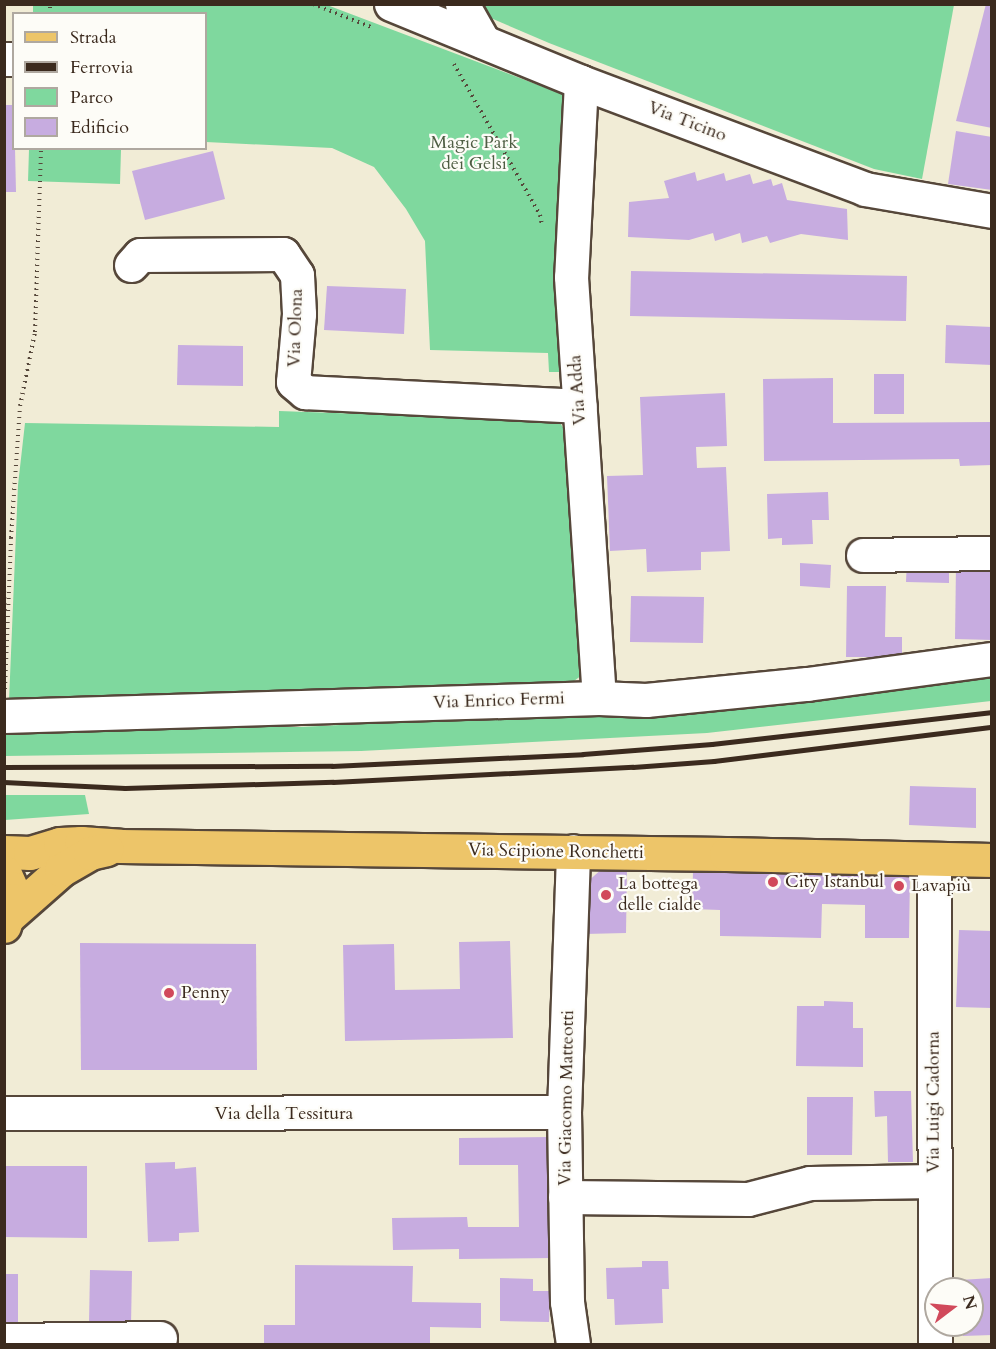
<!DOCTYPE html>
<meta charset="utf-8">
<style>
body{margin:0}
#map{position:relative;width:996px;height:1349px;overflow:hidden;background:#f1ecd6;font-family:Cardo,serif}
div>[style]{position:absolute}
.green>*{inset:0;background:#7fd89e}
.building>*{inset:0;background:#c7ace0}
.path>*{height:4px;margin-top:-2px;transform-origin:0;background:repeating-linear-gradient(90deg,#56473a 0 1.5px,transparent 0 6px)}
.roads{filter:drop-shadow(2px 0 #56473a) drop-shadow(-2px 0 #56473a) drop-shadow(0 2px #56473a) drop-shadow(0 -2px #56473a)}
.minor>*{height:33px;margin:-16.5px;padding:0 16.5px;transform-origin:16.5px;border-radius:16.5px;background:#fff}
.major>*{height:33px;margin:-16.5px;padding:0 16.5px;transform-origin:16.5px;border-radius:16.5px;background:#edc569}
.rail>*{height:4.5px;margin:-2.25px;padding:0 2.25px;transform-origin:2.25px;border-radius:2.25px;background:#3b2a1e}
.dots>*{width:16px;height:16px;translate:-50% -50%;box-sizing:border-box;border:3px solid #fdfcf7;border-radius:50%}
span{translate:-50% -50%;white-space:nowrap;text-align:center;line-height:1.15;-webkit-text-stroke:4.5px #fdfcf7;paint-order:stroke}
.street-label{font-size:18px;color:#3b2a1e}
.park-label{font-size:18px;color:#4f5e44}
.poi-label{font-size:18px;color:#3b2a1e}
.left{translate:0 -50%;text-align:left}
.frame{position:absolute;inset:0;border:6px solid #3b2a1e;pointer-events:none}
.legend{position:absolute;left:12px;top:12px;width:195px;height:138px;box-sizing:border-box;background:#fdfcf7;border:2px solid #afa8a0;margin:0;padding:8px 10px;list-style:none;font-size:18px;color:#3b2a1e}
.legend li{display:flex;align-items:center;gap:12px;height:30px}
.legend b{width:30px;border:2px solid #afa8a0}
.north{position:absolute;left:924px;top:1277px;width:60px;height:60px;box-sizing:border-box;background:#fdfcf7;border:2px solid #afa8a0;border-radius:50%;rotate:74deg;font-size:16px;font-weight:700;line-height:24px;text-align:center;color:#3b2a1e}
.north::after{content:'';display:block;margin:auto;width:21px;height:27px;background:#d1495b;clip-path:polygon(50% 0,100% 100%,50% 72%,0 100%)}
</style>
<div id="map">
<div class="green">
<div style="clip-path:polygon(33px 4px,327px 5px,562px 94px,566px 372px,549px 372px,548px 353px,430px 350px,425px 241px,406px 209px,374px 167px,332px 148px,206px 142px,206px 14px,33px 14px)"></div>
<div style="clip-path:polygon(484px 5px,954px 5px,922px 179px,874px 169px,549px 43px,486px 16px)"></div>
<div style="clip-path:polygon(29px 149px,121px 149px,120px 184px,28px 181px)"></div>
<div style="clip-path:polygon(279px 411px,559px 421px,565px 431px,582px 675px,570px 684px,9px 701px,18px 485px,25px 423px,279px 427px)"></div>
<div style="clip-path:polygon(991px 669px,991px 701px,707px 733px,361px 751px,5px 756px,5px 725px,300px 727px,600px 712px)"></div>
<div style="clip-path:polygon(5px 795px,85px 795px,89px 814px,5px 820px)"></div>
</div>
<div class="building">
<div style="clip-path:polygon(986px 4px,992px 4px,992px 128px,956px 121px)"></div>
<div style="clip-path:polygon(4px 105px,14px 105px,16px 192px,4px 192px)"></div>
<div style="clip-path:polygon(956px 131px,992px 137px,992px 190px,948px 184px)"></div>
<div style="clip-path:polygon(213px 151px,225px 199px,145px 220px,132px 171px)"></div>
<div style="clip-path:polygon(695px 172px,697px 181px,724px 173px,726px 181px,750px 174px,753px 184px,771px 179px,773px 186px,782px 183px,787px 200px,847px 209px,848px 240px,801px 234px,770px 243px,767px 236px,742px 243px,740px 233px,715px 241px,713px 233px,689px 240px,628px 237px,629px 202px,669px 198px,664px 181px)"></div>
<div style="clip-path:polygon(631px 271px,907px 276px,906px 321px,630px 316px)"></div>
<div style="clip-path:polygon(327px 286px,406px 289px,404px 334px,324px 330px)"></div>
<div style="clip-path:polygon(946px 325px,992px 327px,992px 365px,945px 363px)"></div>
<div style="clip-path:polygon(178px 345px,243px 346px,243px 386px,177px 385px)"></div>
<div style="clip-path:polygon(874px 374px,904px 374px,904px 414px,874px 414px)"></div>
<div style="clip-path:polygon(833px 378px,833px 423px,992px 422px,992px 465px,960px 466px,959px 459px,764px 461px,763px 379px)"></div>
<div style="clip-path:polygon(725px 393px,727px 446px,696px 447px,697px 468px,726px 467px,730px 551px,701px 552px,701px 570px,647px 572px,646px 549px,610px 551px,607px 476px,643px 475px,640px 397px)"></div>
<div style="clip-path:polygon(828px 492px,829px 520px,812px 520px,813px 544px,782px 545px,782px 538px,768px 539px,767px 494px)"></div>
<div style="clip-path:polygon(907px 559px,949px 560px,949px 583px,906px 582px)"></div>
<div style="clip-path:polygon(800px 563px,831px 565px,830px 588px,800px 586px)"></div>
<div style="clip-path:polygon(956px 565px,992px 566px,992px 640px,955px 639px)"></div>
<div style="clip-path:polygon(847px 586px,886px 586px,885px 637px,902px 637px,902px 657px,846px 657px)"></div>
<div style="clip-path:polygon(631px 596px,704px 597px,703px 643px,630px 642px)"></div>
<div style="clip-path:polygon(910px 786px,976px 788px,976px 828px,909px 825px)"></div>
<div style="clip-path:polygon(604px 867px,627px 867px,626px 933px,585px 934px,585px 884px)"></div>
<div style="clip-path:polygon(693px 872px,910px 876px,909px 938px,865px 938px,865px 905px,822px 904px,821px 938px,720px 936px,720px 910px,692px 909px)"></div>
<div style="clip-path:polygon(959px 930px,992px 931px,992px 1008px,956px 1007px)"></div>
<div style="clip-path:polygon(510px 941px,513px 1038px,345px 1041px,343px 945px,394px 944px,395px 990px,460px 989px,459px 942px)"></div>
<div style="clip-path:polygon(80px 943px,256px 944px,257px 1070px,81px 1070px)"></div>
<div style="clip-path:polygon(824px 1001px,853px 1002px,853px 1028px,863px 1028px,863px 1067px,796px 1066px,797px 1006px,824px 1006px)"></div>
<div style="clip-path:polygon(874px 1091px,911px 1091px,913px 1162px,888px 1162px,887px 1116px,875px 1117px)"></div>
<div style="clip-path:polygon(807px 1097px,853px 1097px,852px 1155px,807px 1155px)"></div>
<div style="clip-path:polygon(551px 1137px,553px 1258px,459px 1259px,459px 1249px,393px 1250px,392px 1218px,467px 1217px,468px 1227px,519px 1227px,518px 1165px,459px 1165px,459px 1138px)"></div>
<div style="clip-path:polygon(175px 1162px,175px 1169px,196px 1167px,199px 1232px,179px 1233px,179px 1241px,148px 1242px,145px 1163px)"></div>
<div style="clip-path:polygon(4px 1166px,87px 1166px,87px 1238px,4px 1237px)"></div>
<div style="clip-path:polygon(642px 1261px,668px 1261px,669px 1289px,662px 1289px,663px 1323px,615px 1325px,614px 1299px,607px 1299px,606px 1268px,642px 1267px)"></div>
<div style="clip-path:polygon(295px 1265px,413px 1266px,412px 1302px,481px 1303px,481px 1328px,430px 1327px,430px 1344px,264px 1344px,264px 1325px,295px 1325px)"></div>
<div style="clip-path:polygon(90px 1270px,132px 1271px,131px 1325px,89px 1324px)"></div>
<div style="clip-path:polygon(4px 1274px,18px 1274px,18px 1327px,4px 1327px)"></div>
<div style="clip-path:polygon(500px 1278px,533px 1279px,533px 1291px,550px 1291px,549px 1322px,500px 1321px)"></div>
<div style="clip-path:polygon(992px 1278px,992px 1335px,963px 1336px,962px 1325px,972px 1325px,972px 1289px,960px 1289px,960px 1280px)"></div>
</div>
<div class="path">
<div style="left:313px;top:4px;width:62px;rotate:21.6deg"></div>
<div style="left:50px;top:14px;width:10px;rotate:-90deg"></div>
<div style="left:454px;top:64px;width:174px;rotate:60.3deg"></div>
<div style="left:540px;top:215px;width:10px;rotate:79deg"></div>
<div style="left:5px;top:689px;width:151px;rotate:-87.7deg"></div>
<div style="left:11px;top:538px;width:132px;rotate:-86.1deg"></div>
<div style="left:20px;top:406px;width:76px;rotate:-78.5deg"></div>
<div style="left:35px;top:332px;width:184px;rotate:-88.1deg"></div>
</div>
<div class="roads">
<div class="minor">
<div style="left:391px;top:4px;width:205px;rotate:22.3deg"></div>
<div style="left:581px;top:82px;width:303px;rotate:20.6deg"></div>
<div style="left:865px;top:189px;width:129px;rotate:9.8deg"></div>
<div style="left:462px;top:4px;width:43px;rotate:60.4deg"></div>
<div style="left:4px;top:59px;width:10px"></div>
<div style="left:581px;top:82px;width:195px;rotate:92.9deg"></div>
<div style="left:571px;top:277px;width:422px;rotate:86.2deg"></div>
<div style="left:131px;top:265px;width:13px;rotate:-48deg"></div>
<div style="left:140px;top:255px;width:143px;rotate:-0.4deg"></div>
<div style="left:283px;top:254px;width:25px;rotate:56deg"></div>
<div style="left:297px;top:275px;width:39px;rotate:87deg"></div>
<div style="left:299px;top:314px;width:68px;rotate:95deg"></div>
<div style="left:293px;top:382px;width:16px;rotate:40deg"></div>
<div style="left:305px;top:392px;width:275px;rotate:2.9deg"></div>
<div style="left:863px;top:555px;width:129px;rotate:-0.9deg"></div>
<div style="left:4px;top:716px;width:595px;rotate:-1.73deg"></div>
<div style="left:599px;top:698px;width:47px;rotate:2.4deg"></div>
<div style="left:646px;top:700px;width:162px;rotate:-5.7deg"></div>
<div style="left:807px;top:684px;width:187px;rotate:-7.7deg"></div>
<div style="left:934px;top:859px;width:485px;rotate:89.9deg"></div>
<div style="left:4px;top:1113px;width:560px;rotate:-0.1deg"></div>
<div style="left:565px;top:1197px;width:183px;rotate:0.6deg"></div>
<div style="left:748px;top:1199px;width:64px;rotate:-14.5deg"></div>
<div style="left:810px;top:1183px;width:125px;rotate:-0.9deg"></div>
<div style="left:4px;top:1340px;width:156px;rotate:-0.7deg"></div>
<div style="left:573px;top:1344px;width:42px;rotate:-98.1deg"></div>
<div style="left:567px;top:1302px;width:190px;rotate:-90.9deg"></div>
<div style="left:564px;top:1112px;width:261px;rotate:-88deg"></div>
</div>
<div class="major">
<div style="left:4px;top:852px;width:26px;rotate:2deg"></div>
<div style="left:30px;top:853px;width:31px;rotate:-17deg"></div>
<div style="left:60px;top:844px;width:21px;rotate:-3deg"></div>
<div style="left:81px;top:843px;width:39px;rotate:4deg"></div>
<div style="left:120px;top:846px;width:606px;rotate:0.76deg"></div>
<div style="left:726px;top:854px;width:266px;rotate:1.3deg"></div>
<div style="left:4px;top:872px;width:17px;rotate:66deg"></div>
<div style="left:11px;top:888px;width:12px;rotate:85deg"></div>
<div style="left:12px;top:900px;width:27px;rotate:107deg"></div>
<div style="left:9px;top:916px;width:69px;rotate:-41.5deg"></div>
<div style="left:61px;top:870px;width:34px;rotate:-30deg"></div>
<div style="left:90px;top:853px;width:17px;rotate:-13deg"></div>
</div>
</div>
<div class="rail">
<div style="left:4px;top:767px;width:328px;rotate:-0.2deg"></div>
<div style="left:332px;top:766px;width:251px;rotate:-2.7deg"></div>
<div style="left:583px;top:754px;width:129px;rotate:-4.4deg"></div>
<div style="left:712px;top:744px;width:282px;rotate:-6.5deg"></div>
<div style="left:4px;top:782px;width:121px;rotate:2.8deg"></div>
<div style="left:125px;top:788px;width:208px;rotate:-1.7deg"></div>
<div style="left:333px;top:782px;width:300px;rotate:-2.9deg"></div>
<div style="left:633px;top:767px;width:81px;rotate:-4.2deg"></div>
<div style="left:714px;top:761px;width:280px;rotate:-7deg"></div>
</div>
<div class="dots">
<div style="left:773px;top:882px;background:#d1495b"></div>
<div style="left:899px;top:886px;background:#d1495b"></div>
<div style="left:606px;top:895px;background:#d1495b"></div>
<div style="left:169px;top:993px;background:#d1495b"></div>
</div>
<div class="street-label">
<span style="left:687px;top:122px;rotate:21deg">Via Ticino</span>
<span style="left:296px;top:328px;rotate:-88deg">Via Olona</span>
<span style="left:578px;top:390px;rotate:-94deg">Via Adda</span>
<span style="left:499px;top:701px;rotate:-2deg">Via Enrico Fermi</span>
<span style="left:556px;top:852px;rotate:1deg">Via Scipione Ronchetti</span>
<span style="left:567px;top:1098px;rotate:-89deg">Via Giacomo Matteotti</span>
<span style="left:934px;top:1102px;rotate:-90deg">Via Luigi Cadorna</span>
<span style="left:284px;top:1114px">Via della Tessitura</span>
</div>
<div class="park-label">
<span style="left:474px;top:154px">Magic Park<br>dei Gelsi</span>
</div>
<div class="poi-label">
<span class="left" style="left:785px;top:882px">City Istanbul</span>
<span class="left" style="left:618px;top:895px">La bottega<br>delle cialde</span>
<span class="left" style="left:911px;top:886px">Lavapiù</span>
<span class="left" style="left:181px;top:993px">Penny</span>
</div>
<div class="frame"></div>
<ul class="legend">
<li><b style="height:8px;background:#edc569"></b>Strada</li>
<li><b style="height:8px;background:#3b2a1e"></b>Ferrovia</li>
<li><b style="height:16px;background:#7fd89e"></b>Parco</li>
<li><b style="height:16px;background:#c7ace0"></b>Edificio</li>
</ul>
<div class="north">N</div>
</div>
